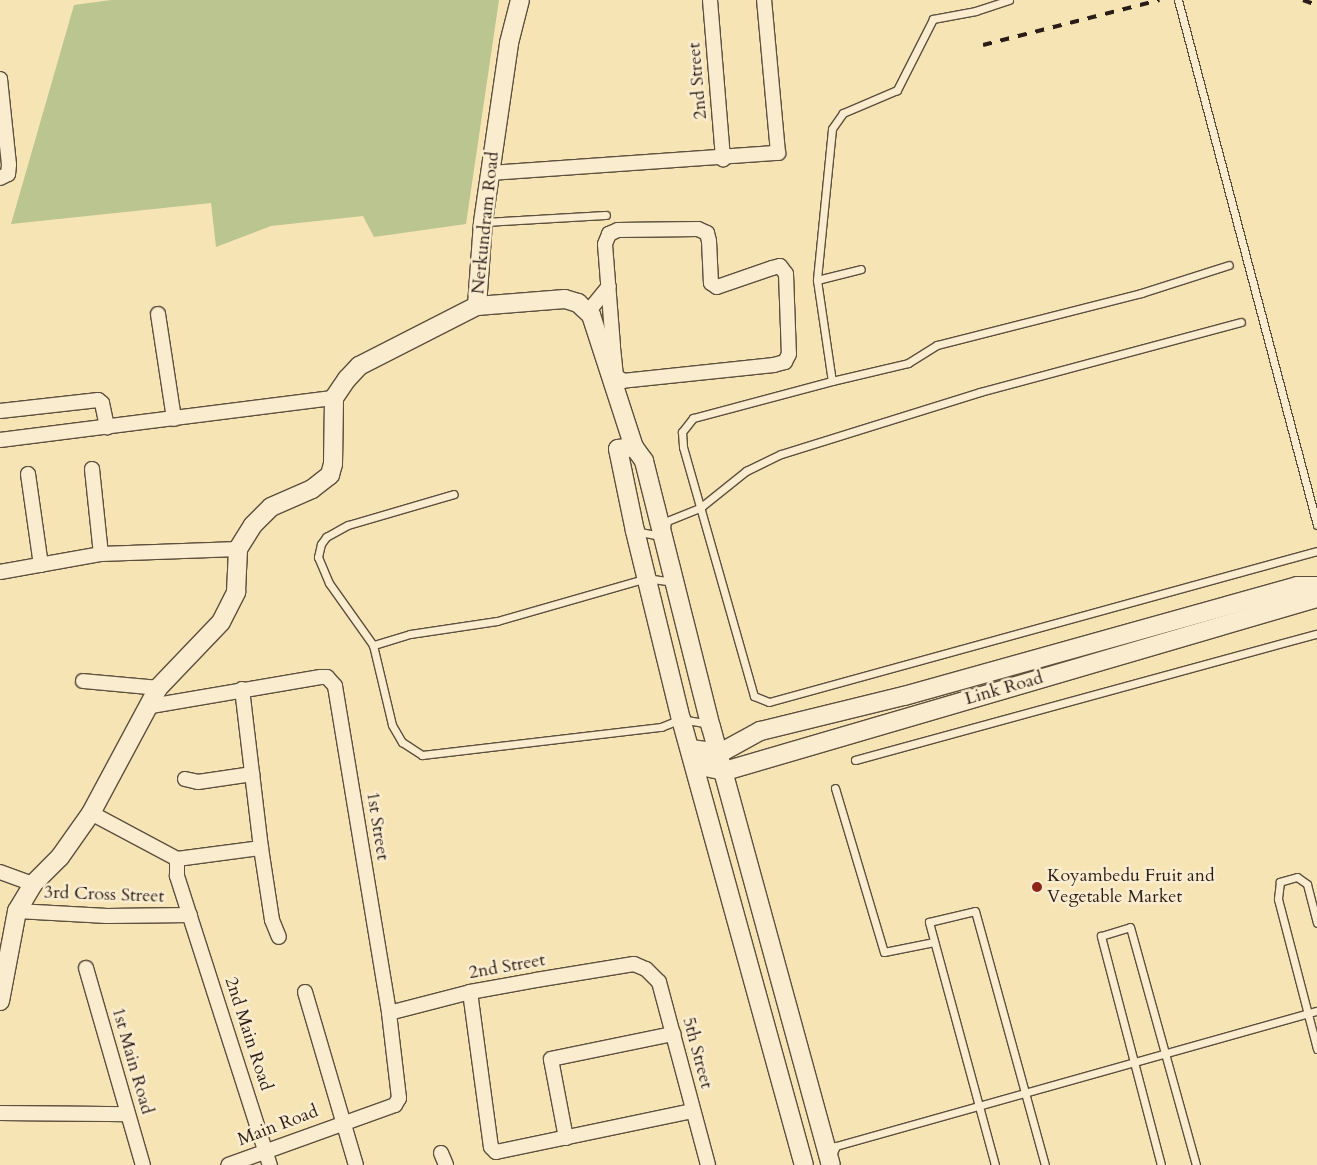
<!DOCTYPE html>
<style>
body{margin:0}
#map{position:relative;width:1317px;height:1165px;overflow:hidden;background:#f7e4b5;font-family:Cardo,serif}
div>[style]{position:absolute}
.green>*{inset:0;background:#bac590}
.roads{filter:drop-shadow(1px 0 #5d4f3e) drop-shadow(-1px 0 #5d4f3e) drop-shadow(0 1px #5d4f3e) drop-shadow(0 -1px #5d4f3e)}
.service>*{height:7px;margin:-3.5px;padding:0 3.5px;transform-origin:3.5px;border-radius:3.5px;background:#faedcf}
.minor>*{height:14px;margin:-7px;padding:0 7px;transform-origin:7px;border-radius:7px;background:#faedcf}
.tertiary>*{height:18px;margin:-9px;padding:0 9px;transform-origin:9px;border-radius:9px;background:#faedcf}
.rail>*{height:4px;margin-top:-2px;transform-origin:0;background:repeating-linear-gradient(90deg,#2a1d17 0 9px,transparent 0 18px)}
.dots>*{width:14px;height:14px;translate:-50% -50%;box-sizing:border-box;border:2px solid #faedcf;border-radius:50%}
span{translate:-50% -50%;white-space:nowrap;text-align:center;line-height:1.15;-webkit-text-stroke:5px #faedcf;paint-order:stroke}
.street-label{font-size:18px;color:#2a1d17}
.poi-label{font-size:18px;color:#2a1d17}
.left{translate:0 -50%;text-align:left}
</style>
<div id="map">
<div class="green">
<div style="clip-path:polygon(111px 0,499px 0,466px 224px,374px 237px,363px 216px,271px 226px,216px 247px,211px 203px,11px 224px,74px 5px)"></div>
</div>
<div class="roads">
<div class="service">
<div style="left:1009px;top:0;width:35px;rotate:162deg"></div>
<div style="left:976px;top:11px;width:44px;rotate:169.5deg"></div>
<div style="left:933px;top:19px;width:80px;rotate:116.9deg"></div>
<div style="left:897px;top:90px;width:59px;rotate:156.9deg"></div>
<div style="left:843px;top:113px;width:19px;rotate:125deg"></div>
<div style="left:832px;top:129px;width:152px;rotate:95.7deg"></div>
<div style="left:817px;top:280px;width:102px;rotate:81.6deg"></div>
<div style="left:832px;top:381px;width:144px;rotate:165.1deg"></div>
<div style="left:693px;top:418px;width:18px;rotate:128deg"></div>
<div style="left:682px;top:432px;width:15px;rotate:86deg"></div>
<div style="left:683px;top:447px;width:259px;rotate:74.1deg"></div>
<div style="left:754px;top:696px;width:16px;rotate:22deg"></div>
<div style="left:769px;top:702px;width:568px;rotate:-15.41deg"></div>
<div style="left:1178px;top:0;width:543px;rotate:75.17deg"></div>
<div style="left:484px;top:222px;width:122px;rotate:-3.3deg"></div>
<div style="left:817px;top:280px;width:45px;rotate:-14deg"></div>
<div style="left:832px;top:381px;width:78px;rotate:-13.3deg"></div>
<div style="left:908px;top:363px;width:34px;rotate:-32deg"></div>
<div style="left:937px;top:345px;width:211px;rotate:-14.3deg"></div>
<div style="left:1141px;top:293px;width:92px;rotate:-17.7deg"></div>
<div style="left:666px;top:528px;width:7px;rotate:-82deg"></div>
<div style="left:667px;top:521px;width:37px;rotate:-22deg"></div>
<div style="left:701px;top:507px;width:58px;rotate:-38.7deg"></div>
<div style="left:746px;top:471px;width:39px;rotate:-26deg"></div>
<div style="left:781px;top:454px;width:208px;rotate:-17.3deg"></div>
<div style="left:980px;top:392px;width:270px;rotate:-15deg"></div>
<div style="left:635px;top:531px;width:26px;rotate:11deg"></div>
<div style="left:674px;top:582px;width:27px;rotate:-172deg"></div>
<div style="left:647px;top:578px;width:156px;rotate:164deg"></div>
<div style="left:497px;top:621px;width:88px;rotate:171.5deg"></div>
<div style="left:410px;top:634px;width:39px;rotate:163deg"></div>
<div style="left:373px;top:645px;width:82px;rotate:76.6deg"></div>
<div style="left:392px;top:725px;width:20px;rotate:60deg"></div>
<div style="left:402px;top:742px;width:24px;rotate:33deg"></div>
<div style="left:422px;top:755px;width:241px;rotate:-6.7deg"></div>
<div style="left:661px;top:727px;width:22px;rotate:-22deg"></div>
<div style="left:681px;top:719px;width:29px;rotate:10deg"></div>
<div style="left:373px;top:645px;width:76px;rotate:-125.4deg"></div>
<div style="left:329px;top:583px;width:28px;rotate:-113deg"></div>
<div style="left:318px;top:557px;width:13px;rotate:-77deg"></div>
<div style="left:321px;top:544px;width:9px;rotate:-54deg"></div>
<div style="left:326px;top:537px;width:25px;rotate:-29deg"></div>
<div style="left:348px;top:525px;width:110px;rotate:-16.3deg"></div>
<div style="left:855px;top:760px;width:479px;rotate:-15.3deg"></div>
<div style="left:835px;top:788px;width:171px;rotate:73.4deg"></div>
<div style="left:884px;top:952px;width:51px;rotate:-11.3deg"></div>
<div style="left:1317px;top:923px;width:40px;rotate:-104.4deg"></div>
<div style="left:1307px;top:884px;width:12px;rotate:-145deg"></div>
<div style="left:1297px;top:877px;width:18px;rotate:164deg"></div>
<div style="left:1280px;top:882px;width:17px;rotate:97deg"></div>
<div style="left:1278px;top:899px;width:155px;rotate:75.4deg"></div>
<div style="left:832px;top:1155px;width:10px;rotate:-66deg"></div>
<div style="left:836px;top:1146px;width:500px;rotate:-15.7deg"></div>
<div style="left:995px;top:1165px;width:252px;rotate:-105.2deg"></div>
<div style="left:929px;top:922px;width:47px;rotate:-13.4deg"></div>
<div style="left:975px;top:911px;width:263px;rotate:74.6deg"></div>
<div style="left:1161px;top:1165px;width:237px;rotate:-104.7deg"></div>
<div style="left:1101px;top:936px;width:30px;rotate:-17deg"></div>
<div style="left:1130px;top:927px;width:247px;rotate:74.5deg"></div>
</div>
<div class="minor">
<div style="left:710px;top:0;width:160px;rotate:85.3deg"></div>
<div style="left:0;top:79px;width:86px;rotate:84deg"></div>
<div style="left:9px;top:165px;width:9px;rotate:96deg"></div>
<div style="left:8px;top:174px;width:9px;rotate:153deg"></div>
<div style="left:490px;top:173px;width:289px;rotate:-4deg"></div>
<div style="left:778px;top:153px;width:154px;rotate:-95.2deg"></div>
<div style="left:698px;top:229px;width:10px;rotate:24deg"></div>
<div style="left:707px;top:233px;width:8px;rotate:76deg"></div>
<div style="left:709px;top:241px;width:42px;rotate:87.3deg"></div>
<div style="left:711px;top:283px;width:7px;rotate:34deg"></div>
<div style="left:717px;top:287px;width:58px;rotate:-19.1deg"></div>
<div style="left:772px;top:268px;width:8px;rotate:-14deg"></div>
<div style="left:780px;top:266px;width:10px;rotate:53deg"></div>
<div style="left:786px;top:274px;width:80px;rotate:87.9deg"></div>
<div style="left:789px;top:354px;width:9px;rotate:117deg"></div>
<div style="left:785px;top:362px;width:11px;rotate:165deg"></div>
<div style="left:774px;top:365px;width:152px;rotate:174deg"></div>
<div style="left:623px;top:381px;width:9px;rotate:-144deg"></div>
<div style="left:616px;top:376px;width:30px;rotate:-96deg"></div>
<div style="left:613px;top:346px;width:102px;rotate:-94.5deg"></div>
<div style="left:605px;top:244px;width:11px;rotate:-68deg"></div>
<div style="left:609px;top:234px;width:10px;rotate:-24deg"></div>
<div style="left:618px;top:230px;width:80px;rotate:-0.7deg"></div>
<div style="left:588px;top:312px;width:33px;rotate:-51deg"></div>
<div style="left:158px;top:314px;width:106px;rotate:81.3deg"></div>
<div style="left:0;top:411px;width:99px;rotate:-6.4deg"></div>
<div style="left:98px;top:400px;width:5px;rotate:37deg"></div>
<div style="left:102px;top:403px;width:25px;rotate:78deg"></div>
<div style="left:0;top:440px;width:337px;rotate:-7.2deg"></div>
<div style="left:92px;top:469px;width:85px;rotate:84deg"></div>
<div style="left:28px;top:474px;width:92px;rotate:81.9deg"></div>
<div style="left:0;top:572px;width:103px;rotate:-10.1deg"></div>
<div style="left:101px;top:554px;width:137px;rotate:-2.1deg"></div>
<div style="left:83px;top:681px;width:75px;rotate:5.3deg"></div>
<div style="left:242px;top:689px;width:160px;rotate:83.2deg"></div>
<div style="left:261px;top:848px;width:73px;rotate:81.3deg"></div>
<div style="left:272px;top:920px;width:18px;rotate:68deg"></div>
<div style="left:151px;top:706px;width:172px;rotate:-9.7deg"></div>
<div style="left:321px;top:677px;width:6px"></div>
<div style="left:327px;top:677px;width:12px;rotate:48deg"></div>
<div style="left:335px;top:686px;width:331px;rotate:80.6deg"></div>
<div style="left:389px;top:1013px;width:86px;rotate:83.3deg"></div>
<div style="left:399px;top:1098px;width:8px;rotate:120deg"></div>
<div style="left:395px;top:1105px;width:177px;rotate:160.2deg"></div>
<div style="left:185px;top:779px;width:13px;rotate:13deg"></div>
<div style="left:198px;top:782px;width:55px;rotate:-8.4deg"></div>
<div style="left:91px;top:813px;width:98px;rotate:28.1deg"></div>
<div style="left:177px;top:859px;width:85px;rotate:-7.5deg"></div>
<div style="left:177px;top:859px;width:17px;rotate:90deg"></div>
<div style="left:177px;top:876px;width:304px;rotate:72.2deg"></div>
<div style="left:0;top:872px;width:35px;rotate:20deg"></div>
<div style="left:17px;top:911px;width:90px;rotate:3.2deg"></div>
<div style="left:107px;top:916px;width:83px;rotate:-0.7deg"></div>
<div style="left:86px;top:968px;width:205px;rotate:73.9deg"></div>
<div style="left:305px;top:992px;width:180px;rotate:73.6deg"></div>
<div style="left:470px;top:992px;width:156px;rotate:82.3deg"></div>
<div style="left:491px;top:1147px;width:7px;rotate:45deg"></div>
<div style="left:496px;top:1152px;width:201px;rotate:-11.8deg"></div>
<div style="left:389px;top:1013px;width:84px;rotate:-14.5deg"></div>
<div style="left:470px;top:992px;width:67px;rotate:-10.3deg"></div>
<div style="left:536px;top:980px;width:99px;rotate:-9.3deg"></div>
<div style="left:634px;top:964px;width:13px;rotate:23deg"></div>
<div style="left:646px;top:969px;width:18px;rotate:45deg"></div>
<div style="left:659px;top:982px;width:189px;rotate:75deg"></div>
<div style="left:0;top:1113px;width:127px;rotate:0.5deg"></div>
<div style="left:566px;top:1138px;width:80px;rotate:-100.8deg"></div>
<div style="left:551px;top:1059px;width:125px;rotate:-11.6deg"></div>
<div style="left:441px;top:1153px;width:13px;rotate:67deg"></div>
</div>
<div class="tertiary">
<div style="left:477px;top:306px;width:84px;rotate:-85.9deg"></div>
<div style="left:483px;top:222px;width:181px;rotate:-81.7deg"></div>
<div style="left:509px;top:43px;width:44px;rotate:-75.7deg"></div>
<div style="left:634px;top:447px;width:16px;rotate:173deg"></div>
<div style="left:618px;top:449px;width:84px;rotate:78.3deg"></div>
<div style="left:635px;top:531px;width:194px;rotate:76.3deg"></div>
<div style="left:681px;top:719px;width:463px;rotate:74.6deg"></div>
<div style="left:691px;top:749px;width:29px;rotate:8deg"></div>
<div style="left:720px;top:753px;width:46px;rotate:-28.8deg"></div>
<div style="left:760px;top:731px;width:148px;rotate:-13.7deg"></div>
<div style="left:904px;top:696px;width:408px;rotate:-15.6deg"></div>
<div style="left:1297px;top:586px;width:20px"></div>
<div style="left:696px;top:765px;width:30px;rotate:12deg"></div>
<div style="left:725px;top:771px;width:617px;rotate:-16.29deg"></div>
<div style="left:0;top:1001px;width:92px;rotate:-79.3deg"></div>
<div style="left:17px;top:911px;width:31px;rotate:-59deg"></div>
<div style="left:33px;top:884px;width:38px;rotate:-45deg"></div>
<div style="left:60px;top:857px;width:54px;rotate:-54.8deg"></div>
<div style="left:91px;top:813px;width:142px;rotate:-61.8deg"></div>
<div style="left:158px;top:688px;width:91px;rotate:-46.3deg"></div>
<div style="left:221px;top:622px;width:34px;rotate:-63deg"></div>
<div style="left:236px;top:592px;width:43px;rotate:-87.3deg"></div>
<div style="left:238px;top:549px;width:28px;rotate:-58deg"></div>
<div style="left:253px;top:525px;width:25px;rotate:-45deg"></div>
<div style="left:271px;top:507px;width:45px;rotate:-23.7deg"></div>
<div style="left:312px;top:489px;width:23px;rotate:-38deg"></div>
<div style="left:330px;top:475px;width:11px;rotate:-75deg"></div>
<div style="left:333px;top:464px;width:66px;rotate:-89.1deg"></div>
<div style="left:334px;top:398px;width:23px;rotate:-56deg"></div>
<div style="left:347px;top:379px;width:18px;rotate:-47deg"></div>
<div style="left:359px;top:366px;width:132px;rotate:-27deg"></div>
<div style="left:477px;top:306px;width:88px;rotate:-4.5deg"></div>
<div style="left:565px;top:299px;width:14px;rotate:17deg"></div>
<div style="left:578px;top:303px;width:18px;rotate:43deg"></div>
<div style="left:591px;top:315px;width:139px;rotate:72deg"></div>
<div style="left:634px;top:447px;width:17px;rotate:54deg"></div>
<div style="left:644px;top:461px;width:274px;rotate:75.9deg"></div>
<div style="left:711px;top:727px;width:454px;rotate:74.7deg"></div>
</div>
</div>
<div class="rail">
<div style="left:1303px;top:0;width:15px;rotate:20deg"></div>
<div style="left:983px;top:45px;width:182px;rotate:-14.3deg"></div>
</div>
<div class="dots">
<div style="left:1037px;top:887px;background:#8f2418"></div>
</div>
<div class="street-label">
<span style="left:698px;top:81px;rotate:-95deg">2nd Street</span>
<span style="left:486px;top:223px;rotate:-84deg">Nerkundram Road</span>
<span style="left:1004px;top:689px;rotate:-16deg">Link Road</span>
<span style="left:377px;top:826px;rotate:81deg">1st Street</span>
<span style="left:104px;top:895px;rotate:2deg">3rd Cross Street</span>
<span style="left:507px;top:967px;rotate:-10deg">2nd Street</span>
<span style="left:248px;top:1034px;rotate:72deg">2nd Main Road</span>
<span style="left:697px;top:1053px;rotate:75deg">5th Street</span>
<span style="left:132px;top:1061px;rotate:74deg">1st Main Road</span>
<span style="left:278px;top:1126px;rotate:-21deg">Main Road</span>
</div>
<div class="poi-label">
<span class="left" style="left:1047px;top:887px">Koyambedu Fruit and<br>Vegetable Market</span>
</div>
</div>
